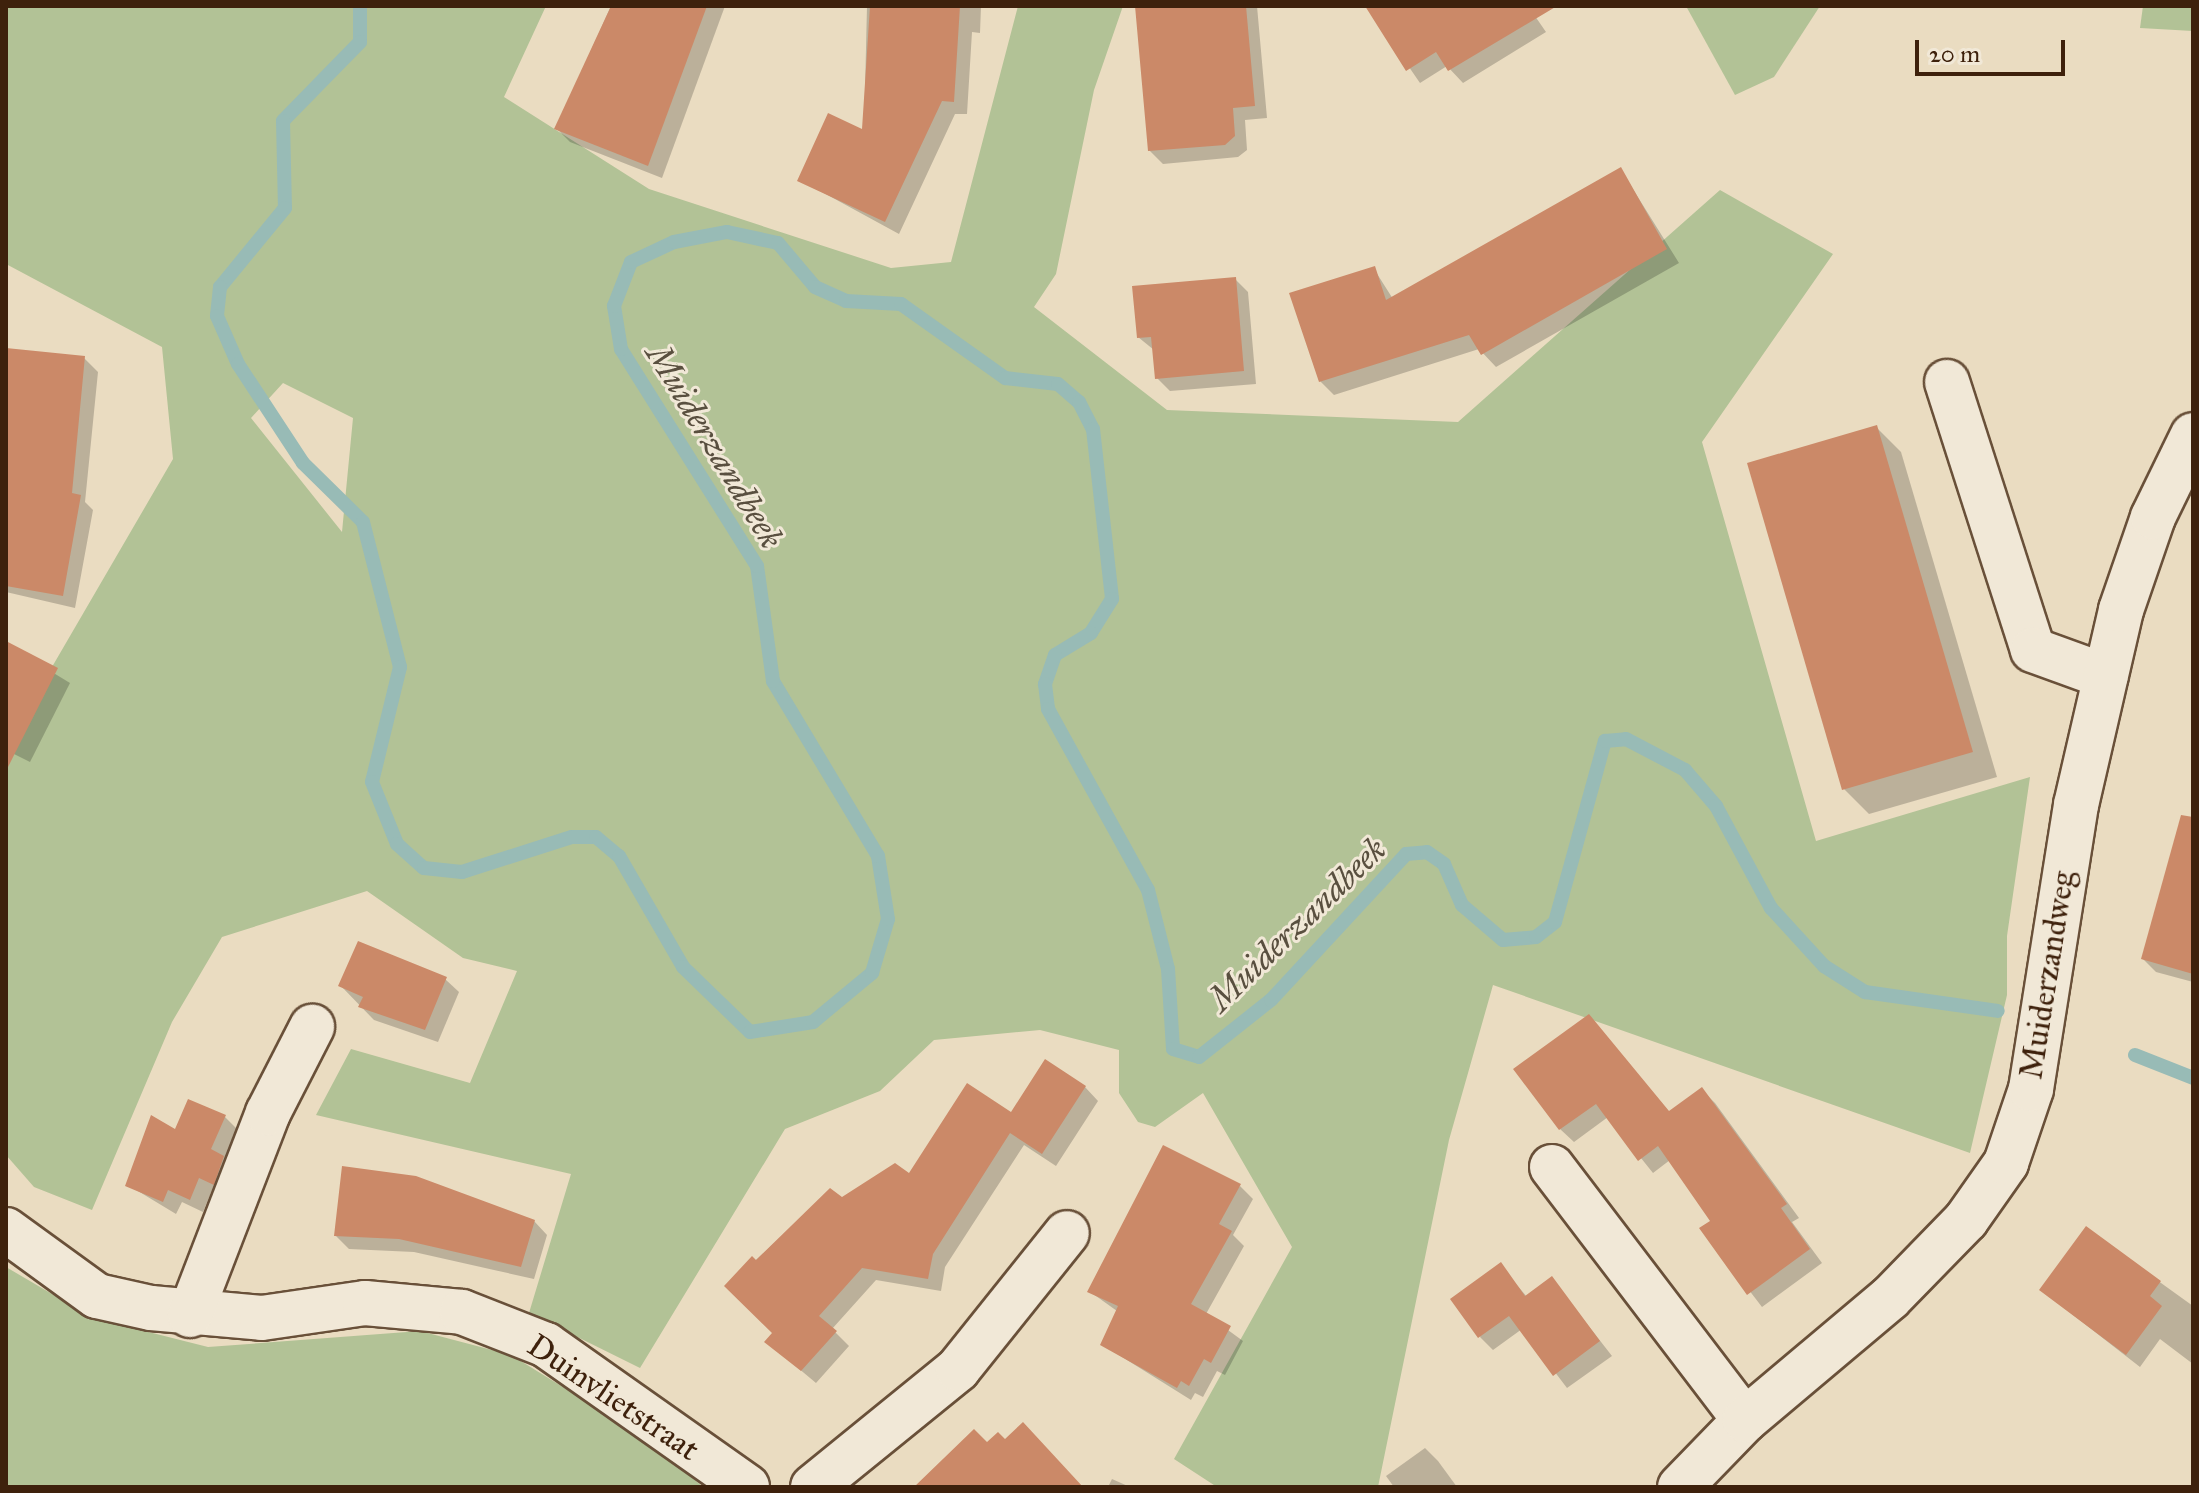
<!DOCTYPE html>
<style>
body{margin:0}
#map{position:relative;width:2199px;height:1493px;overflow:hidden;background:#eadcc1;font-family:"IM FELL Great Primer",serif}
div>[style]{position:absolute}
.green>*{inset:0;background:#b2c296}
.shadow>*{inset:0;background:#0003}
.stream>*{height:14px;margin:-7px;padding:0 7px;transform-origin:7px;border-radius:7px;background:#98bbb6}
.building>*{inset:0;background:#cb8968}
.roads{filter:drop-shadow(2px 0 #695039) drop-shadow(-2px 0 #695039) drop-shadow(0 2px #695039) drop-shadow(0 -2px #695039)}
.minor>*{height:44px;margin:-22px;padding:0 22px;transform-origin:22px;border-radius:22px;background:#f1e8d7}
span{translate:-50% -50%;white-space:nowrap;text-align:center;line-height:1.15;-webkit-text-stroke:6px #f1e8d7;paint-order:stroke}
.street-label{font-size:32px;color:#3e210c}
.water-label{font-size:34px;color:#594f3f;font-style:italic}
.frame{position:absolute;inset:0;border:8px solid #3e210c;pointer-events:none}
.scale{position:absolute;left:1915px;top:40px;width:150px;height:36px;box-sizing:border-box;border:4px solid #3e210c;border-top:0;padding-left:10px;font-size:24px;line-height:28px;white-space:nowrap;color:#3e210c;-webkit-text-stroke:6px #f1e8d7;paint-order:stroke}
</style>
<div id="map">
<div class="green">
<div style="clip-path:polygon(evenodd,6px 6px,546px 6px,504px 97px,649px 189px,891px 268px,951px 262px,1018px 6px,1123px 6px,1094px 90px,1056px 274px,1034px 307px,1167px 410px,1458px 422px,1720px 190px,1833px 254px,1702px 442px,1816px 841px,2030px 777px,2007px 936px,2007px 995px,1970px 1153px,1493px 985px,1449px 1140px,1378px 1487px,1217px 1487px,1174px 1459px,1292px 1247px,1203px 1093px,1155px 1127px,1138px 1122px,1119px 1093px,1119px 1050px,1040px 1030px,934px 1040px,880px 1091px,785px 1129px,640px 1368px,529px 1313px,571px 1174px,316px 1115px,351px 1049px,470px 1083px,517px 971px,463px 958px,367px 891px,222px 937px,172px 1022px,92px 1210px,34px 1187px,6px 1155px,6px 746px,173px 459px,162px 347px,6px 264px,6px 6px,283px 383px,353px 418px,342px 532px,251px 418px,283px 383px)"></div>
<div style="clip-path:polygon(1686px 6px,1820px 6px,1774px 77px,1735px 95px)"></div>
<div style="clip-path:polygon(2143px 6px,2193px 6px,2193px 31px,2140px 28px)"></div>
<div style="clip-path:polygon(6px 1267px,93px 1318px,208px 1347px,420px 1331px,511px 1355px,644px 1437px,703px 1487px,6px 1487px)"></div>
</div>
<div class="shadow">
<div style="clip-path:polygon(611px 6px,725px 6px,662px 178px,570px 142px,556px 128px)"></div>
<div style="clip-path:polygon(867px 6px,981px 6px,980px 33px,972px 32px,967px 114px,955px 114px,899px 234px,800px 180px,864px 132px)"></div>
<div style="clip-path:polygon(1137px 6px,1257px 6px,1267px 118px,1245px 120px,1247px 150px,1238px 157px,1163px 164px,1149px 150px)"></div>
<div style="clip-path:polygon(1367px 6px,1528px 6px,1546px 32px,1463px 83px,1447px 66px,1420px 83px)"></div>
<div style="clip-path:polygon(1621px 170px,1679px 263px,1496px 367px,1479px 349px,1334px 395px,1320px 381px,1374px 269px,1393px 299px)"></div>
<div style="clip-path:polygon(1235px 279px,1248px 292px,1256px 384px,1170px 391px,1157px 378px,1154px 350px,1138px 337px)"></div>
<div style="clip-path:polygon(6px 350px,84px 358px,98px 372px,85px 502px,93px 510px,75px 608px,6px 592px)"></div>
<div style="clip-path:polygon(1876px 427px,1901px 452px,1997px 777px,1869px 814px,1844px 789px)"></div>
<div style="clip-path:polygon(6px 644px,70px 683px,30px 762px,6px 750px)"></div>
<div style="clip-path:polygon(2193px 820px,2193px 982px,2156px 972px,2143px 959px)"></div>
<div style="clip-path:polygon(445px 979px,459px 992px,438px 1042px,374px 1020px,340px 985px)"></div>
<div style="clip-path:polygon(1589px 1016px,1670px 1113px,1702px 1090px,1715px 1103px,1799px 1218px,1792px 1222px,1822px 1263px,1762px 1307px,1702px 1229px,1712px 1221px,1670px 1160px,1653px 1173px,1608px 1117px,1574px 1142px,1560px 1129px)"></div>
<div style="clip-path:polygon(1085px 1087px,1098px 1101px,1056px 1166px,1024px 1145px,945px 1267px,941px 1291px,876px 1280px,832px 1329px,849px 1346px,816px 1383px,767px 1342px,775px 1333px,727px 1287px,830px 1191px,842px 1199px,909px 1176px,1011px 1115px)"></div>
<div style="clip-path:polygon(225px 1117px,238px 1130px,225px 1160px,237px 1171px,227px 1197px,212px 1190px,203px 1212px,182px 1202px,176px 1214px,128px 1185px)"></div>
<div style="clip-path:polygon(1240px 1186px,1253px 1199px,1233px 1235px,1244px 1246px,1206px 1314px,1243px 1341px,1225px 1375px,1217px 1371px,1203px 1397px,1195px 1393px,1191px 1400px,1103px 1345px,1117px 1311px,1089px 1291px)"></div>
<div style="clip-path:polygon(534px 1221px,547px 1235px,534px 1279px,414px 1252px,349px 1249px,336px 1236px)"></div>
<div style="clip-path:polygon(2086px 1229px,2193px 1306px,2193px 1364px,2160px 1339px,2140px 1367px,2041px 1290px)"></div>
<div style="clip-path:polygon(1500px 1265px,1527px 1297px,1552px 1279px,1612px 1356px,1567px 1388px,1522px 1329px,1493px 1350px,1480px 1337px)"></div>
<div style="clip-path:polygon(1425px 1448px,1438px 1461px,1457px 1487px,1394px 1487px,1386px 1476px)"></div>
<div style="clip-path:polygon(1112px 1479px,1130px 1487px,1108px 1487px)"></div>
</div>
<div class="stream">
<div style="left:360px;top:6px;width:36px;rotate:90deg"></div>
<div style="left:360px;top:42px;width:110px;rotate:134.3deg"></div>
<div style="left:283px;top:121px;width:87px;rotate:88.7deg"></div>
<div style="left:285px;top:208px;width:102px;rotate:129.4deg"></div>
<div style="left:220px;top:287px;width:29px;rotate:96deg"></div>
<div style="left:217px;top:316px;width:52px;rotate:66.4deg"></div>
<div style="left:238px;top:364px;width:118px;rotate:56.7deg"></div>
<div style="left:303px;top:463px;width:84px;rotate:44.5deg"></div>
<div style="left:363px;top:522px;width:150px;rotate:75.7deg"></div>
<div style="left:400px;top:667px;width:118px;rotate:103.7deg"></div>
<div style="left:372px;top:782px;width:67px;rotate:68deg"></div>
<div style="left:397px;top:844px;width:36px;rotate:42deg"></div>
<div style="left:424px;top:868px;width:38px;rotate:6deg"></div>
<div style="left:462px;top:872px;width:115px;rotate:-17.7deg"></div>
<div style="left:572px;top:837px;width:24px"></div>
<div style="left:596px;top:837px;width:30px;rotate:40deg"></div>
<div style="left:619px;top:856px;width:128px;rotate:60deg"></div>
<div style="left:683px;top:967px;width:93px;rotate:44.1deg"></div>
<div style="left:750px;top:1032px;width:64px;rotate:-9deg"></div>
<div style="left:813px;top:1022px;width:77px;rotate:-39.7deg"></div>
<div style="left:872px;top:973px;width:56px;rotate:-73.5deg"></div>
<div style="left:888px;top:919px;width:64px;rotate:-99deg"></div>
<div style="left:878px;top:856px;width:204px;rotate:-121deg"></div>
<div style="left:773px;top:681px;width:116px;rotate:-97.9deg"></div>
<div style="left:757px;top:566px;width:256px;rotate:-122.1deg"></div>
<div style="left:621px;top:349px;width:44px;rotate:-99.2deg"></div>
<div style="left:614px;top:306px;width:47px;rotate:-68.9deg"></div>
<div style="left:631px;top:262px;width:47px;rotate:-24.9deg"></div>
<div style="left:674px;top:242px;width:54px;rotate:-10.7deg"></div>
<div style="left:727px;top:232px;width:52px;rotate:12.2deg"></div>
<div style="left:778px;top:243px;width:57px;rotate:49.9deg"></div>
<div style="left:815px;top:287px;width:34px;rotate:24deg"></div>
<div style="left:846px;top:301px;width:55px;rotate:3.1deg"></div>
<div style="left:901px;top:304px;width:128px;rotate:35.4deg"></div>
<div style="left:1005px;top:378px;width:53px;rotate:6.5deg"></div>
<div style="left:1058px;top:384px;width:28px;rotate:41deg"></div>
<div style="left:1079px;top:402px;width:30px;rotate:63deg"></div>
<div style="left:1093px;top:429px;width:171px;rotate:83.6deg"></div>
<div style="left:1112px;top:599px;width:40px;rotate:122deg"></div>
<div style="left:1091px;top:633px;width:42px;rotate:148.6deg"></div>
<div style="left:1055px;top:655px;width:31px;rotate:109deg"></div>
<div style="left:1045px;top:684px;width:25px;rotate:83deg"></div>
<div style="left:1048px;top:709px;width:207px;rotate:61.1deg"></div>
<div style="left:1148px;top:890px;width:81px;rotate:75.8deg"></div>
<div style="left:1168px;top:969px;width:80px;rotate:86.4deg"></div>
<div style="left:1173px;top:1049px;width:27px;rotate:17deg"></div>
<div style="left:1199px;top:1057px;width:92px;rotate:-38.4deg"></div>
<div style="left:1271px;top:1000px;width:199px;rotate:-47.2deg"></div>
<div style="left:1406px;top:854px;width:21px;rotate:-5deg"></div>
<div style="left:1427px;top:852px;width:21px;rotate:35deg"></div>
<div style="left:1444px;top:864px;width:45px;rotate:66.3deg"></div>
<div style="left:1462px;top:905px;width:54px;rotate:40.5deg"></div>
<div style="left:1503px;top:940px;width:33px;rotate:-5deg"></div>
<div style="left:1536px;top:937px;width:24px;rotate:-38deg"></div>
<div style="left:1555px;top:922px;width:188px;rotate:-74.6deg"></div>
<div style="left:1605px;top:741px;width:21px;rotate:-5deg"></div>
<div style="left:1626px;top:739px;width:67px;rotate:27.7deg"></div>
<div style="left:1685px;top:770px;width:48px;rotate:49.3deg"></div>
<div style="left:1716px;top:806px;width:116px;rotate:61.7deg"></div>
<div style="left:1771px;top:908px;width:79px;rotate:47.6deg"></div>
<div style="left:1824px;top:966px;width:49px;rotate:32.4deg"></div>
<div style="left:1865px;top:992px;width:134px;rotate:8.1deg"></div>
<div style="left:2135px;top:1055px;width:62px;rotate:21.6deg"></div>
</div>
<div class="building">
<div style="clip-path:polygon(611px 6px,707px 6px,648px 166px,554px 129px)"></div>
<div style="clip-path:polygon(870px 6px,960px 6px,954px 102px,942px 101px,885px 222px,797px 181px,828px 113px,862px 129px)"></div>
<div style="clip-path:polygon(1135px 6px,1246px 6px,1255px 106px,1233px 108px,1235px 136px,1225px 145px,1148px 151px)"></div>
<div style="clip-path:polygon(1365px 6px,1557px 6px,1448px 71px,1436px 52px,1406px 71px)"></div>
<div style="clip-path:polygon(1621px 167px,1667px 249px,1481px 355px,1469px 335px,1319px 382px,1289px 293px,1375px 266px,1386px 300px)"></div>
<div style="clip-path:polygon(1236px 277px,1244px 371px,1155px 379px,1151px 337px,1137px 338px,1132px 286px)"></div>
<div style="clip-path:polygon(6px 348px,85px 356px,72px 493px,81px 495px,63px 596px,6px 586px)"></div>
<div style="clip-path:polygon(1877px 425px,1973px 752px,1842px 790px,1747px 463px)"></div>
<div style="clip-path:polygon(6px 641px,58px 668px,6px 771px)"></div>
<div style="clip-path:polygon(2181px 815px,2193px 817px,2193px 974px,2141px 959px)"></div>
<div style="clip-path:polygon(358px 941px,447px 977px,425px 1030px,358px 1007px,363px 997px,338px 986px)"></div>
<div style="clip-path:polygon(1589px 1014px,1669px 1111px,1702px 1087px,1787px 1204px,1781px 1208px,1810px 1249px,1747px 1295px,1699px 1228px,1710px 1221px,1658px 1146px,1638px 1161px,1596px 1104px,1559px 1130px,1513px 1069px)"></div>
<div style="clip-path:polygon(1045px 1059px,1086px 1086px,1042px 1154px,1010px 1133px,933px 1254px,928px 1279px,862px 1268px,819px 1316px,837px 1331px,801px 1371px,764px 1342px,772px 1333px,724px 1286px,752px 1256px,756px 1260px,830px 1188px,842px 1197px,895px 1163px,909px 1173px,967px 1083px,1011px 1112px)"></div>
<div style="clip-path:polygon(188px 1099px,226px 1115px,211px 1149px,224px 1156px,214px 1185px,199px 1178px,190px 1200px,168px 1190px,163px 1202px,125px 1186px,151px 1115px,175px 1129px)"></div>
<div style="clip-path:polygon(1163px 1145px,1241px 1184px,1219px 1224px,1232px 1231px,1191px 1304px,1231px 1326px,1211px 1363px,1204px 1359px,1189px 1386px,1181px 1381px,1177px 1388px,1100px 1345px,1118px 1306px,1087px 1292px)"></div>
<div style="clip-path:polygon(342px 1166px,416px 1176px,535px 1220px,521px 1267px,399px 1239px,334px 1236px)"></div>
<div style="clip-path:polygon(2086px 1226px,2161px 1281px,2150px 1296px,2162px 1306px,2126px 1355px,2039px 1290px)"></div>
<div style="clip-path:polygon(1501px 1262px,1525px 1296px,1552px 1276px,1600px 1341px,1553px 1376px,1509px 1316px,1478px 1338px,1450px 1299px)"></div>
<div style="clip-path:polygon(1023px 1422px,1083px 1487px,914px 1487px,974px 1429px,987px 1442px,998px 1432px,1005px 1439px)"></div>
</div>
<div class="roads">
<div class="minor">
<div style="left:1947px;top:382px;width:281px;rotate:72.2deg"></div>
<div style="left:2033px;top:650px;width:77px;rotate:19.9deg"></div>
<div style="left:1552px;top:1167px;width:318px;rotate:52.7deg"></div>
<div style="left:6px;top:1230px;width:112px;rotate:36deg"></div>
<div style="left:97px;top:1296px;width:55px;rotate:12.5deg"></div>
<div style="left:151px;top:1308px;width:111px;rotate:5.1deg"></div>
<div style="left:262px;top:1318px;width:104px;rotate:-8.3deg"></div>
<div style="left:365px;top:1303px;width:97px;rotate:5.3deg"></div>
<div style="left:462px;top:1312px;width:90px;rotate:21.4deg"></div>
<div style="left:546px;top:1345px;width:246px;rotate:35.2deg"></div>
<div style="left:190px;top:1315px;width:217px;rotate:-68.9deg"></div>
<div style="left:268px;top:1113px;width:97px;rotate:-62.9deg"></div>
<div style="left:813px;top:1487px;width:187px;rotate:-39.1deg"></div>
<div style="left:958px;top:1369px;width:174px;rotate:-51.3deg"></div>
<div style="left:1680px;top:1487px;width:93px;rotate:-45.9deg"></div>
<div style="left:1745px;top:1420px;width:189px;rotate:-40.1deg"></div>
<div style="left:1890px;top:1298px;width:109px;rotate:-45.7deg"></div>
<div style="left:1966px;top:1220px;width:70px;rotate:-54.9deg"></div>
<div style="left:2006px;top:1163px;width:78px;rotate:-71.3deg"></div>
<div style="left:2031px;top:1089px;width:288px;rotate:-81deg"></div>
<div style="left:2076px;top:805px;width:200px;rotate:-77deg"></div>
<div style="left:2121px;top:610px;width:98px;rotate:-71deg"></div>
<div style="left:2153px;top:517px;width:91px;rotate:-64deg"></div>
</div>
</div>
<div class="street-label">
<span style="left:2048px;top:975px;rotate:-81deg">Muiderzandweg</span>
<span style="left:613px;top:1398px;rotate:34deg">Duinvlietstraat</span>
</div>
<div class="water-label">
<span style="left:715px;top:446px;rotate:59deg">Muiderzandbeek</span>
<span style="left:1297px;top:924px;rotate:-44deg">Muiderzandbeek</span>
</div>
<div class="frame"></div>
<div class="scale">20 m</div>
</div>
